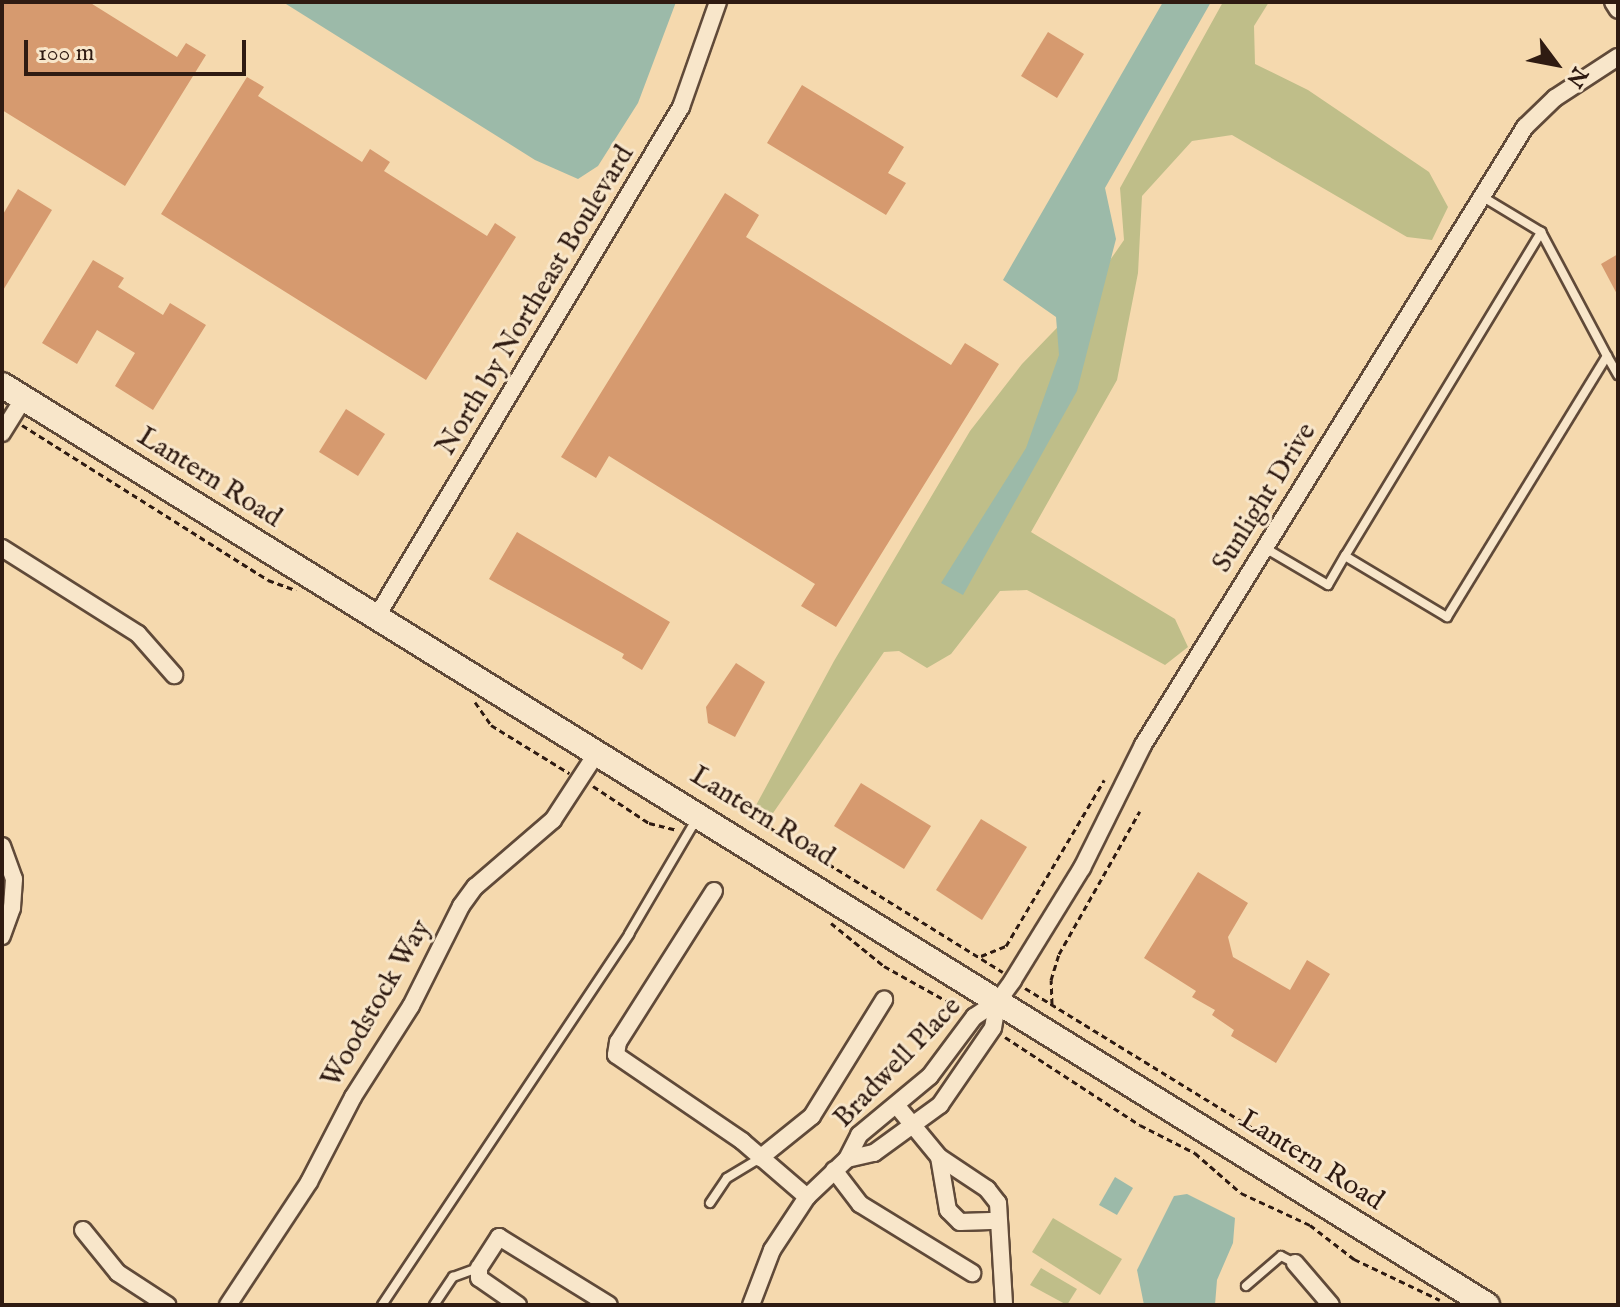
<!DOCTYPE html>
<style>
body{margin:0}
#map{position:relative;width:1620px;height:1307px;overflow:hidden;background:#f5d9ae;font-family:"IM FELL English",serif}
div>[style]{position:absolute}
.green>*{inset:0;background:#bfbe89}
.water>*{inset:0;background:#9cbaa9}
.building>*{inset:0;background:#d69a6f}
.path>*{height:3px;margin-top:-1.5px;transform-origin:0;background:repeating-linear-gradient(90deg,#2f1b12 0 6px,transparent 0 10px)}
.roads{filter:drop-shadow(2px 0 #604a39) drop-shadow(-2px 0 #604a39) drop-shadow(0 2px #604a39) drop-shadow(0 -2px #604a39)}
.lane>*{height:8px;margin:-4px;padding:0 4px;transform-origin:4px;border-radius:4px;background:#f8e6ca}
.street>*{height:16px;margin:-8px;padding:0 8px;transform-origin:8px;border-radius:8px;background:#f8e6ca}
.secondary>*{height:24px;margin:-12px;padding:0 12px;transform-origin:12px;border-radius:12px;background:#f8e6ca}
span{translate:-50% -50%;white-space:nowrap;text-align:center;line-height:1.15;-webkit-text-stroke:6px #f8e6ca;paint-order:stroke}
.street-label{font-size:28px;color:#2f1b12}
.frame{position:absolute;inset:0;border:4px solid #2f1b12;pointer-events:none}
.north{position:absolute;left:1516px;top:24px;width:80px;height:80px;-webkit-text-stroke:6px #f8e6ca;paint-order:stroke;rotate:122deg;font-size:22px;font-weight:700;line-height:32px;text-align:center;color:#2f1b12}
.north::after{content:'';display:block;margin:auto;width:28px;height:36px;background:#2f1b12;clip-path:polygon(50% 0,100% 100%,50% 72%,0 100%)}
.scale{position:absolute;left:24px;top:40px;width:222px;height:36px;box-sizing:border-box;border:4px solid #2f1b12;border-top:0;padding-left:10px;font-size:24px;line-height:28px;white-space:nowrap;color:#2f1b12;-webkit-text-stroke:6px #f8e6ca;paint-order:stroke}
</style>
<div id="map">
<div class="green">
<div style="clip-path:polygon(1223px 2px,1269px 2px,1254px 26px,1255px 64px,1308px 90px,1429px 172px,1448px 207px,1432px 240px,1407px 237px,1232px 135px,1192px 141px,1142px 196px,1138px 273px,1117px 380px,1031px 532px,1175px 619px,1188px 647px,1165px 665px,1027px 590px,1000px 591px,951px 654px,927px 668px,899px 651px,884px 652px,771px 816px,754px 809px,834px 661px,970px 431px,1022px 364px,1079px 305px,1124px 240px,1120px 188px)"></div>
<div style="clip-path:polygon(1053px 1218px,1122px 1259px,1100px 1295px,1032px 1252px)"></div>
<div style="clip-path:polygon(1041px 1268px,1077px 1289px,1067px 1305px,1030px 1285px)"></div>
</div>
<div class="water">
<div style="clip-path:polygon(273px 2px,676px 2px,638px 103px,598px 166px,578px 179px,535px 160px,286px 4px)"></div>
<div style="clip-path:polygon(1163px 2px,1211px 2px,1105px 188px,1116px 239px,1077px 391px,963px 595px,941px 583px,1026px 448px,1059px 355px,1056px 317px,1003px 280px)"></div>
<div style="clip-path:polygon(1115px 1177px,1133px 1188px,1117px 1215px,1099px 1205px)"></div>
<div style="clip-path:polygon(1187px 1194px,1235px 1218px,1233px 1243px,1217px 1280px,1215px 1305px,1144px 1305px,1137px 1270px,1174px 1196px)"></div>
</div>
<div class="building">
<div style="clip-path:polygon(2px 2px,89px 2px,177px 57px,186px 43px,206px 55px,125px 186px,2px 110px)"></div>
<div style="clip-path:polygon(1048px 32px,1084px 54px,1057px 98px,1021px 76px)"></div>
<div style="clip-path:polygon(247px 77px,264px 87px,258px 96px,362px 162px,370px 149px,390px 162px,384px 171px,487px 236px,495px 223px,516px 237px,426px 380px,161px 214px)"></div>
<div style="clip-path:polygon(802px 85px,904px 147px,888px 173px,906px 183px,886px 215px,767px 143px)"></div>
<div style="clip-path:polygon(18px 189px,52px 210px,2px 292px,2px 216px)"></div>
<div style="clip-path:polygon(725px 193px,759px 215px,746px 237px,951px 365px,965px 343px,999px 364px,836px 627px,801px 606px,815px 584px,609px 456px,596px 478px,561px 457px)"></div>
<div style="clip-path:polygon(1618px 254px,1618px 296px,1601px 264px)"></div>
<div style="clip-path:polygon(93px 260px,124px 278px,118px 287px,163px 315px,170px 303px,206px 325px,153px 410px,115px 386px,135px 353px,97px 330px,77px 364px,42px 343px)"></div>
<div style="clip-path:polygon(346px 409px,385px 434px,358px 476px,319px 452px)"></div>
<div style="clip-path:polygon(517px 532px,670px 622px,642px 670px,622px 658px,624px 654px,489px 579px)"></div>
<div style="clip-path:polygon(736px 663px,765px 682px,735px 737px,708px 723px,706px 707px)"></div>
<div style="clip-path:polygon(861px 783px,931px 826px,904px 869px,834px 826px)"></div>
<div style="clip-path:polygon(981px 819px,1027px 847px,982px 920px,936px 890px)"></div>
<div style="clip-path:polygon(1198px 872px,1248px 903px,1228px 937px,1233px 957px,1290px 990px,1307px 960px,1330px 974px,1276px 1063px,1231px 1036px,1234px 1030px,1212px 1015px,1215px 1010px,1192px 997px,1196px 991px,1144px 958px)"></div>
</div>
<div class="path">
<div style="left:22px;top:425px;width:291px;rotate:32.2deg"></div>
<div style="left:268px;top:580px;width:30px;rotate:20deg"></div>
<div style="left:475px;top:702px;width:28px;rotate:55deg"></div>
<div style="left:491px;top:725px;width:92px;rotate:31.6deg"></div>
<div style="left:593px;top:786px;width:67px;rotate:33.5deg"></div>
<div style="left:649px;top:823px;width:29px;rotate:14deg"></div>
<div style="left:769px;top:827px;width:275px;rotate:31.8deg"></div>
<div style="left:831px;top:923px;width:68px;rotate:39.1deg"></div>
<div style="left:884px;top:966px;width:88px;rotate:29.2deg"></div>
<div style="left:981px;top:956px;width:27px;rotate:-22deg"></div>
<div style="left:1006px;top:946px;width:193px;rotate:-59.4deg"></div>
<div style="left:1025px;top:988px;width:284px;rotate:31.6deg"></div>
<div style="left:1052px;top:1004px;width:24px;rotate:-92deg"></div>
<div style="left:1051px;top:980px;width:27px;rotate:-73deg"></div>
<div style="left:1059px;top:954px;width:164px;rotate:-60.5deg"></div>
<div style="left:1005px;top:1037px;width:161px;rotate:33.1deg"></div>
<div style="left:1140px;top:1125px;width:62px;rotate:27deg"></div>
<div style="left:1195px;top:1153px;width:61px;rotate:41deg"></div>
<div style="left:1241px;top:1193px;width:76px;rotate:24.9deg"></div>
<div style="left:1310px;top:1225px;width:56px;rotate:37.7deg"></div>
<div style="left:1354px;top:1259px;width:95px;rotate:25.5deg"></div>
</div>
<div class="roads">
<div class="lane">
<div style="left:1607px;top:356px;width:22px;rotate:60deg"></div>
<div style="left:1265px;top:548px;width:73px;rotate:30.4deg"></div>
<div style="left:1328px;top:585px;width:34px;rotate:-60deg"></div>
<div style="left:1345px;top:556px;width:119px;rotate:30.9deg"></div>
<div style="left:1447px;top:617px;width:306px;rotate:-58.5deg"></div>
<div style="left:1607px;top:356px;width:140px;rotate:-118deg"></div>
<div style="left:1541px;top:232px;width:68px;rotate:-148.9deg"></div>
<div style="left:1345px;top:556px;width:379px;rotate:-58.8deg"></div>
<div style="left:710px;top:1203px;width:30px;rotate:-56deg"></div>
<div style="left:727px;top:1178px;width:39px;rotate:-31deg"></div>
<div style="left:1246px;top:1286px;width:46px;rotate:-40.6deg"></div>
<div style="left:1281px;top:1256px;width:16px;rotate:27deg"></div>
<div style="left:382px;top:1305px;width:446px;rotate:-56.3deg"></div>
<div style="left:629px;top:934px;width:134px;rotate:-59.6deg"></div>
<div style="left:434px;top:1305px;width:34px;rotate:-56deg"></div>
<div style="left:453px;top:1277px;width:27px;rotate:-20deg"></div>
</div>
<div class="street">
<div style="left:1613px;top:2px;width:9px;rotate:58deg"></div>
<div style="left:2px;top:433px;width:40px;rotate:-58deg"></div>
<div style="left:2px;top:548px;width:161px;rotate:32.3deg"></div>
<div style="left:138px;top:634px;width:55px;rotate:48.7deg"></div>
<div style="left:377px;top:616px;width:593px;rotate:-59.15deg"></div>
<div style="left:681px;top:107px;width:111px;rotate:-70.6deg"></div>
<div style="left:2px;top:846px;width:35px;rotate:70deg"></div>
<div style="left:14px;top:879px;width:29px;rotate:94deg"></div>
<div style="left:12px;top:908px;width:30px;rotate:110deg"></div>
<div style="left:714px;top:891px;width:179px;rotate:122.4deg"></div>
<div style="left:618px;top:1042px;width:13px;rotate:99deg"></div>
<div style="left:616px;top:1055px;width:153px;rotate:34.3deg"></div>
<div style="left:742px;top:1141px;width:86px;rotate:40.7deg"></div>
<div style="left:897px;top:1106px;width:66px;rotate:50.5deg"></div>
<div style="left:939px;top:1157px;width:58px;rotate:33.7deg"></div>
<div style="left:987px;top:1189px;width:18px;rotate:52deg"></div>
<div style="left:998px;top:1203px;width:102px;rotate:86.6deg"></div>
<div style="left:939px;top:1157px;width:54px;rotate:80.4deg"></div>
<div style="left:948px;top:1210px;width:17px;rotate:45deg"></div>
<div style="left:960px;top:1222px;width:38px;rotate:-2deg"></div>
<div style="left:760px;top:1158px;width:67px;rotate:-38.9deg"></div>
<div style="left:812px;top:1116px;width:137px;rotate:-58.2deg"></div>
<div style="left:847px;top:1159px;width:28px;rotate:-13deg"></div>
<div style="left:874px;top:1153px;width:82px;rotate:-36deg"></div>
<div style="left:940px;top:1105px;width:93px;rotate:-55.5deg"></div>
<div style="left:993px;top:1028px;width:27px;rotate:-80deg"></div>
<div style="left:834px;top:1170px;width:43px;rotate:52.6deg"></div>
<div style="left:860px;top:1204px;width:132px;rotate:31.6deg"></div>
<div style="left:83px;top:1230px;width:55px;rotate:50.9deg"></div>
<div style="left:118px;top:1273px;width:59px;rotate:33.1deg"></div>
<div style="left:1295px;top:1263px;width:55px;rotate:49.4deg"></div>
<div style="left:228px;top:1305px;width:147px;rotate:-56.6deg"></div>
<div style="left:309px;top:1182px;width:96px;rotate:-62.6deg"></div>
<div style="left:353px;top:1097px;width:108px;rotate:-57.5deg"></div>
<div style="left:411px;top:1006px;width:112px;rotate:-63.4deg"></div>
<div style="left:461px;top:906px;width:24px;rotate:-54deg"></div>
<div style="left:475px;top:887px;width:103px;rotate:-40.7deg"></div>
<div style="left:553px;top:820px;width:82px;rotate:-56.9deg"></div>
<div style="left:518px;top:1305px;width:47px;rotate:-145.3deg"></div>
<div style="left:479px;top:1278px;width:10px;rotate:-90deg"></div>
<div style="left:479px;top:1268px;width:37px;rotate:-57deg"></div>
<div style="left:499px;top:1237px;width:129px;rotate:31.7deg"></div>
<div style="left:751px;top:1305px;width:59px;rotate:-69.1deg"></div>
<div style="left:772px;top:1250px;width:64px;rotate:-56.6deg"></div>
<div style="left:807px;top:1197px;width:55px;rotate:-43.5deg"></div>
<div style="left:847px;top:1159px;width:27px;rotate:-63deg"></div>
<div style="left:859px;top:1135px;width:92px;rotate:-39.7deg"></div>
<div style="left:930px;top:1076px;width:74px;rotate:-53.3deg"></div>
<div style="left:974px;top:1017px;width:29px;rotate:-34deg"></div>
<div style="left:998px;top:1001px;width:26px;rotate:-54deg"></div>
<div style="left:1013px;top:980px;width:132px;rotate:-58.4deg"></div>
<div style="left:1082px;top:868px;width:137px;rotate:-63.6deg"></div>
<div style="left:1143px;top:745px;width:727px;rotate:-58.28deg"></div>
<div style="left:1525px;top:127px;width:42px;rotate:-44deg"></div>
<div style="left:1555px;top:98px;width:75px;rotate:-33.1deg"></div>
</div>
<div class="secondary">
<div style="left:2px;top:385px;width:1747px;rotate:31.78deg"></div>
</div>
</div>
<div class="street-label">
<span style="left:536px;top:301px;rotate:-59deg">North by Northeast Boulevard</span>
<span style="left:209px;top:478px;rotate:32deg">Lantern Road</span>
<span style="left:1265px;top:498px;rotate:-58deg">Sunlight Drive</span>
<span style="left:762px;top:817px;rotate:32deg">Lantern Road</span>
<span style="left:377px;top:1004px;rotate:-60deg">Woodstock Way</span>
<span style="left:898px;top:1063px;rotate:-46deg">Bradwell Place</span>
<span style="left:1311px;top:1161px;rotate:32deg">Lantern Road</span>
</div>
<div class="frame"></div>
<div class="north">N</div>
<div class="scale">100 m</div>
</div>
